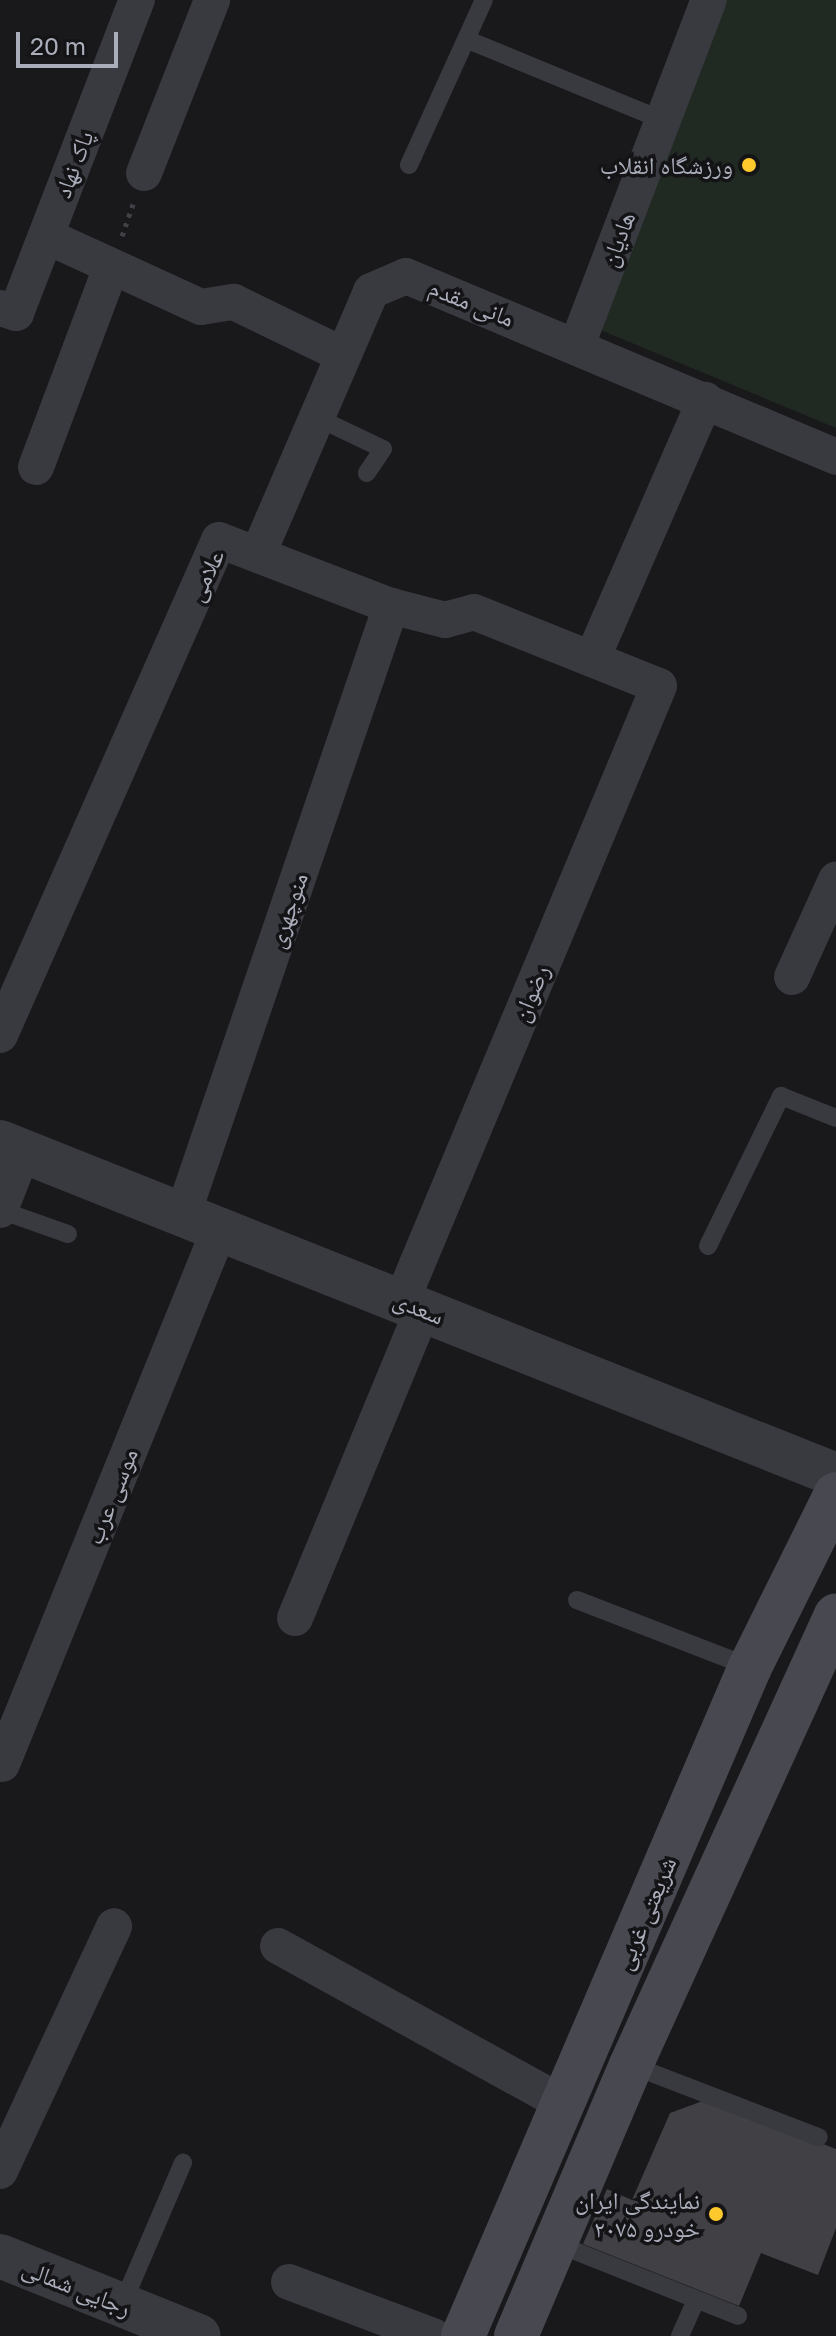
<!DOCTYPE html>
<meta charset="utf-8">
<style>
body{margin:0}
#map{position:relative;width:836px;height:2336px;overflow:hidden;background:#19181b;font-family:"Golos Text","Noto Naskh Arabic",sans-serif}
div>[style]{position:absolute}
.green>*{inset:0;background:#202922}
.building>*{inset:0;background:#404045}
.path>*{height:5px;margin-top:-2.5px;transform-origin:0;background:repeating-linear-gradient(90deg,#3f4147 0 4px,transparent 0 10px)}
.service>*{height:18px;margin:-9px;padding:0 9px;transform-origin:9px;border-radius:9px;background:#393a40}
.minor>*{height:36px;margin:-18px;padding:0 18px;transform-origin:18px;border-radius:18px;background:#393a40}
.tertiary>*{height:44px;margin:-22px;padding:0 22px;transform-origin:22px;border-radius:22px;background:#393a40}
.secondary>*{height:44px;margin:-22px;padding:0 22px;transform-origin:22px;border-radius:22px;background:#474850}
.dots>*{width:22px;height:22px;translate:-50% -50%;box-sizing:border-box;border:4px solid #141316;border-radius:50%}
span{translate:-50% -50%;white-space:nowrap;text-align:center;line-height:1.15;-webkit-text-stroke:7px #141316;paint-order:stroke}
.street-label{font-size:24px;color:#aaaebb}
.poi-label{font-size:24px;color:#aaaebb}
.right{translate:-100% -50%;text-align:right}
.scale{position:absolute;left:16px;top:32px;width:102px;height:36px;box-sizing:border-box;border:4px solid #aaaebb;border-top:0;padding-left:10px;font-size:24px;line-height:28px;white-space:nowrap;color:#aaaebb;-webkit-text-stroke:6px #141316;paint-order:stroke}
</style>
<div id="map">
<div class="green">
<div style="clip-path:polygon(726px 0,836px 0,836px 428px,598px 329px)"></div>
</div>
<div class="building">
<div style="clip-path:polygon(708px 2099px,836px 2149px,836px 2228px,818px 2275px,761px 2253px,739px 2306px,583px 2244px,607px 2189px,632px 2200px,670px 2113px)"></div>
</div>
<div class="path">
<div style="left:122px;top:236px;width:34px;rotate:-71deg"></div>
</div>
<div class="service">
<div style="left:468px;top:40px;width:210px;rotate:22.4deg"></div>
<div style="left:409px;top:165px;width:181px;rotate:-65.6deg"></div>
<div style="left:316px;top:417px;width:74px;rotate:25.5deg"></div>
<div style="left:383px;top:449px;width:29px;rotate:124deg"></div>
<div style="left:0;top:1210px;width:72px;rotate:19.4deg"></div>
<div style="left:708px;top:1246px;width:167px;rotate:-64deg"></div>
<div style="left:781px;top:1096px;width:59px;rotate:21.8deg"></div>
<div style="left:577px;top:1600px;width:186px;rotate:21.2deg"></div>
<div style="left:631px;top:2065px;width:201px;rotate:21deg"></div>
<div style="left:555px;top:2243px;width:197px;rotate:21.7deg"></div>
<div style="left:122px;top:2305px;width:155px;rotate:-66.8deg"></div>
<div style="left:680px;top:2336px;width:39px;rotate:-66deg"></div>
</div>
<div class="minor">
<div style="left:144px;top:173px;width:186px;rotate:-68.5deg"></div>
<div style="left:46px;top:236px;width:170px;rotate:24.6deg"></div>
<div style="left:201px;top:307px;width:33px;rotate:-9deg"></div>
<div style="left:234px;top:302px;width:121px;rotate:25.9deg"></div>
<div style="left:0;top:308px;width:17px;rotate:17deg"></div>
<div style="left:16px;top:313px;width:336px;rotate:-68.9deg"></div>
<div style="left:577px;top:345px;width:369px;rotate:-69.1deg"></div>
<div style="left:36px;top:467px;width:214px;rotate:-69.4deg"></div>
<div style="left:258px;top:554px;width:286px;rotate:-66.7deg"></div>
<div style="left:371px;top:291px;width:38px;rotate:-23deg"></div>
<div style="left:406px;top:276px;width:467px;rotate:22.8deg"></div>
<div style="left:592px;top:659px;width:283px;rotate:-66.4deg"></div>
<div style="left:792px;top:977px;width:107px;rotate:-65.6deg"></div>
<div style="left:0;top:1035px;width:541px;rotate:-66.13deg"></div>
<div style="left:219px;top:540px;width:184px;rotate:21deg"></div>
<div style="left:391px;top:606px;width:56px;rotate:14.5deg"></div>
<div style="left:445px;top:620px;width:30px;rotate:-15deg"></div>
<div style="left:474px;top:612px;width:199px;rotate:21.8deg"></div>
<div style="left:659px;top:686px;width:666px;rotate:112.71deg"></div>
<div style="left:0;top:1210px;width:63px;rotate:-68.7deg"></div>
<div style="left:183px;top:1214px;width:643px;rotate:-71.11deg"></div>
<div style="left:295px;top:1618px;width:334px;rotate:-67.5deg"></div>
<div style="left:2px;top:1764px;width:579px;rotate:-67.87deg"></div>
<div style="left:278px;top:1946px;width:327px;rotate:28.9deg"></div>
<div style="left:0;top:2171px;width:270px;rotate:-65deg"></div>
<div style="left:289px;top:2282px;width:154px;rotate:20.6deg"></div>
</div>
<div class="tertiary">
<div style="left:0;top:1142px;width:900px;rotate:21.72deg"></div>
<div style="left:0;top:2256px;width:214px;rotate:21.9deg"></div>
</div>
<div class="secondary">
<div style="left:463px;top:2336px;width:728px;rotate:-66.78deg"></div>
<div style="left:750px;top:1667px;width:193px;rotate:-63.6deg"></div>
<div style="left:516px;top:2336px;width:294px;rotate:-67deg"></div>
<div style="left:631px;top:2065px;width:494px;rotate:-65.5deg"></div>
</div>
<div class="dots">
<div style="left:749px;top:165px;background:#fec92d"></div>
<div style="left:716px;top:2214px;background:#fec92d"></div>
</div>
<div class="street-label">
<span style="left:73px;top:164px;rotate:-69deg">پاک نهاد</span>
<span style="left:617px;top:239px;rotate:-69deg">هادیان</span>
<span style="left:472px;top:302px;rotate:22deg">مانی مقدم</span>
<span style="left:205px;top:575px;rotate:-64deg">علامی</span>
<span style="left:287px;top:910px;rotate:-71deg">منوچهری</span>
<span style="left:530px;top:993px;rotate:-67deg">رضوان</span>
<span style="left:419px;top:1307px;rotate:22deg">سعدی</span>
<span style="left:111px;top:1496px;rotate:-68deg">موسی عرب</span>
<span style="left:645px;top:1913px;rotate:-67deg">شریعتی غربی</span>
<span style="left:77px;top:2287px;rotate:22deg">رجایی شمالی</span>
</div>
<div class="poi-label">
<span class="right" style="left:733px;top:165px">ورزشگاه انقلاب</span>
<span class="right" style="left:700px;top:2214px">نمایندگی ایران<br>خودرو ۲۰۷۵</span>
</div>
<div class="scale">20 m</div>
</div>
